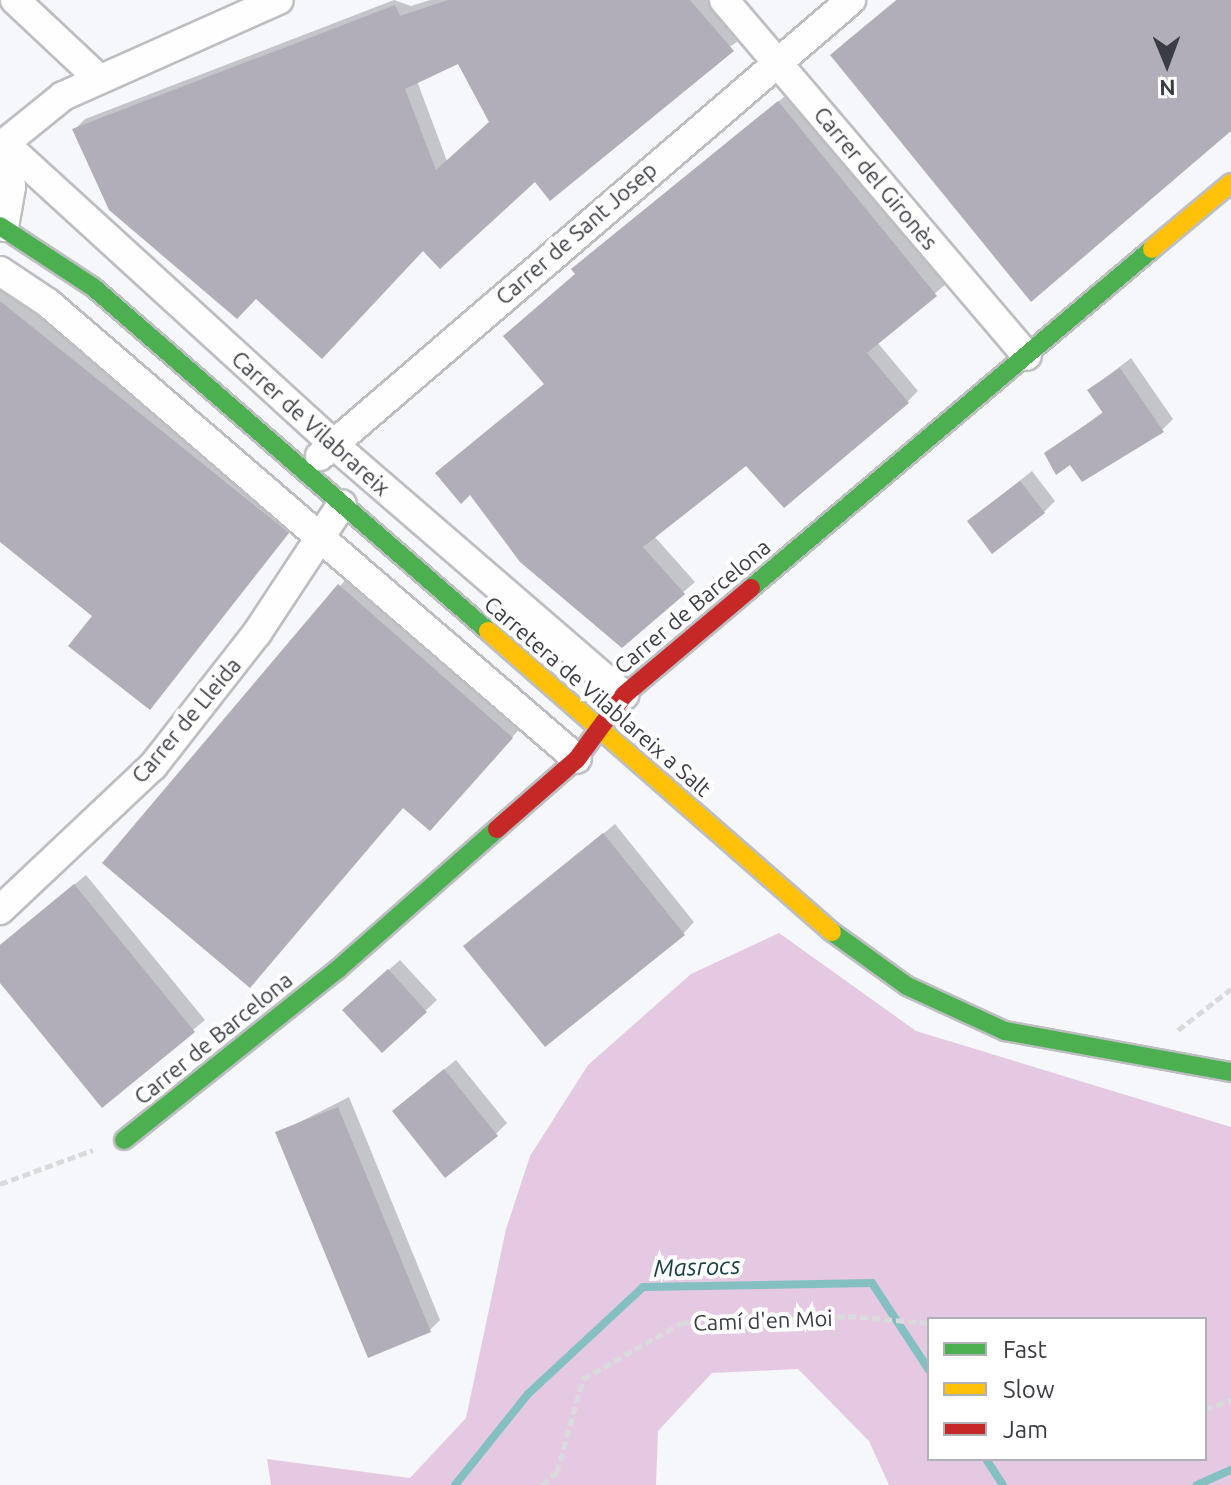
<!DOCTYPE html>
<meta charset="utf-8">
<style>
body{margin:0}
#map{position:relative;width:1231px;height:1485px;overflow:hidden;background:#f5f7fa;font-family:Ubuntu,sans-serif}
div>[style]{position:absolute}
.forest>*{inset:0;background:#e5c9e2}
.shadow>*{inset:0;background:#0003}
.stream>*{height:8px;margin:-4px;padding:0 4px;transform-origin:4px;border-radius:4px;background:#84c0c2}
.building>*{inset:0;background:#b1aeba}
.path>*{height:5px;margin-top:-2.5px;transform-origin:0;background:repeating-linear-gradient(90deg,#d9dadb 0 8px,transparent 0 12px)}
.roads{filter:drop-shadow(2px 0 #bcbec2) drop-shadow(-2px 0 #bcbec2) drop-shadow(0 2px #bcbec2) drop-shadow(0 -2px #bcbec2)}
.street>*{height:28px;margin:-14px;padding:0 14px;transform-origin:14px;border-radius:14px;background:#fefefe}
.fast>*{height:18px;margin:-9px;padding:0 9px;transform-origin:9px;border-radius:9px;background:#4caf50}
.slow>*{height:18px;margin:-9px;padding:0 9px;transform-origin:9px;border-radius:9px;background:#ffc107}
.jam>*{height:18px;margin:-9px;padding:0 9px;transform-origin:9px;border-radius:9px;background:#c62828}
span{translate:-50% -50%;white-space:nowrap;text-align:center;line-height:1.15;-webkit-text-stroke:8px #fff;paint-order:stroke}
.street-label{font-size:22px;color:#3a3d43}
.water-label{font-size:24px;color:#184041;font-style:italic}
.legend{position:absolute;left:927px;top:1317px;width:280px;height:144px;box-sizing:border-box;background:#fff;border:2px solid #b0b1b4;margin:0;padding:10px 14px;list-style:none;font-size:24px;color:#3a3d43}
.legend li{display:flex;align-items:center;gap:16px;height:40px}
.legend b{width:40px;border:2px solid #b0b1b4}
.north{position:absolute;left:1127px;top:24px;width:80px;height:80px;-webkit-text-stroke:6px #fff;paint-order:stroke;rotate:179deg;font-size:22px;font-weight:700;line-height:32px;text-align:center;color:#3a3d43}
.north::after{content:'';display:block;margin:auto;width:28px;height:36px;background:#3a3d43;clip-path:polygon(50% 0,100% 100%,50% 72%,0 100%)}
</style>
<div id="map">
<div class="forest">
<div style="clip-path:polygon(evenodd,779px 933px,916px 1031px,1231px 1127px,1231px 1485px,889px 1485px,869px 1441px,798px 1369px,712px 1373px,658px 1431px,656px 1485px,271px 1485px,267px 1459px,410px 1478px,466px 1418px,506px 1229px,530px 1156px,588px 1065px,691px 974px,779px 933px,929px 1319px,1205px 1319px,1205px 1459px,929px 1459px,929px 1319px)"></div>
</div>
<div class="shadow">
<div style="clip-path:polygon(evenodd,394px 0,411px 6px,430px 0,710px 0,743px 38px,423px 248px,74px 130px,85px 119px,394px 0,459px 62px,491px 122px,447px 161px,417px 81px,459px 62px)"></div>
<div style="clip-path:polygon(896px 0,1231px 0,1231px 128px,1032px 299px,843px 44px)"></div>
<div style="clip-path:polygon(790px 92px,946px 284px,877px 342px,918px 391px,907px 402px,746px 463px,654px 536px,695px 582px,622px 645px,546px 383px,577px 273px,584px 259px)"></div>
<div style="clip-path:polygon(0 280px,298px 521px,150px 708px,95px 616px,0 538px)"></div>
<div style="clip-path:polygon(1131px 358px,1173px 419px,1162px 430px,1070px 462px,1047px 454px,1104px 411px,1089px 390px)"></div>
<div style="clip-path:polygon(1032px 471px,1055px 501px,1044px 512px,969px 521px)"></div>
<div style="clip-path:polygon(350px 575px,522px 726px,441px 818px,404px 806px,340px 586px)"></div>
<div style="clip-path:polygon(615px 824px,694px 922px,684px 933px,466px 946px)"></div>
<div style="clip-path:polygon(86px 875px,205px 1020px,102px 1106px,0 980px,0 945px)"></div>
<div style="clip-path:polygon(400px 960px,437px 1000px,382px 1051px,356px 999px)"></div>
<div style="clip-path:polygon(456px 1060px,507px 1123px,496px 1134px,406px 1100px)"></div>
<div style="clip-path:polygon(349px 1097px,440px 1320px,429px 1331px,278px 1133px)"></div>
</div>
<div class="stream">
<div style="left:986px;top:1459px;width:31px;rotate:57deg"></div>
<div style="left:455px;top:1485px;width:117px;rotate:-51.3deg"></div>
<div style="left:528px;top:1394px;width:157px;rotate:-42.9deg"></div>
<div style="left:643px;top:1287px;width:229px;rotate:-1deg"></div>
<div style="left:872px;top:1283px;width:104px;rotate:56.8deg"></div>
<div style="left:1197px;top:1485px;width:37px;rotate:-24deg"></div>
</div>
<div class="building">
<div style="clip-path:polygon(evenodd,448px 0,690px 0,734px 51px,550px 201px,535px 182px,440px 269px,423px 251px,322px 359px,256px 299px,237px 319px,109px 210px,72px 129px,395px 5px,400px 16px,448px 0,458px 64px,489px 122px,436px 170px,405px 89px,458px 64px)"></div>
<div style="clip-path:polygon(897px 0,1231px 0,1231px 131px,1031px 302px,830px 55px)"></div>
<div style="clip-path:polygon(778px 101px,937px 296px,867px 353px,909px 403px,784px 508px,746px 466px,643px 547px,685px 594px,622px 648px,520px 562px,470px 495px,461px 504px,435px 473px,544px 384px,503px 336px,575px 274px,571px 269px)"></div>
<div style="clip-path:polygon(0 301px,289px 533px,150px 710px,68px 646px,92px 616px,0 542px)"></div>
<div style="clip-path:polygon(1120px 368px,1164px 432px,1082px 482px,1070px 465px,1056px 475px,1044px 453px,1103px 413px,1087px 390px)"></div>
<div style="clip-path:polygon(1020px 481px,1045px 513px,992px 554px,967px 521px)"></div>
<div style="clip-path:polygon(338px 584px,513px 738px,430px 831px,403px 808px,250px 988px,102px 863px)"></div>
<div style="clip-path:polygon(603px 833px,685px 935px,545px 1047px,463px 946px)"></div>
<div style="clip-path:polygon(74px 884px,195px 1032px,102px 1108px,0 983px,0 945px)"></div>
<div style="clip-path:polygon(388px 969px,427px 1012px,382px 1053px,342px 1010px)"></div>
<div style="clip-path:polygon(444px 1069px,498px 1136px,445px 1178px,392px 1111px)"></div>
<div style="clip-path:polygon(338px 1107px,431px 1332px,368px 1358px,275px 1132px)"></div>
</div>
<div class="path">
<div style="left:1178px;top:1030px;width:67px;rotate:-37.7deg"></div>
<div style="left:0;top:1184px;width:99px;rotate:-20.1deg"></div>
<div style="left:1205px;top:1409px;width:28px;rotate:-19deg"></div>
<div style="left:542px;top:1485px;width:20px;rotate:-41deg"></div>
<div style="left:557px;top:1472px;width:97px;rotate:-74.4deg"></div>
<div style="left:583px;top:1379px;width:113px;rotate:-29.7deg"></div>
<div style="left:681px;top:1323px;width:167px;rotate:-2.4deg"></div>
<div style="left:848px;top:1316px;width:81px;rotate:4.9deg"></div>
</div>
<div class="roads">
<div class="street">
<div style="left:15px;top:0;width:115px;rotate:43.2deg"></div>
<div style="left:724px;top:0;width:467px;rotate:49.6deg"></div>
<div style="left:5px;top:144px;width:443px;rotate:42.4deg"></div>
<div style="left:332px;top:443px;width:386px;rotate:40.8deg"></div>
<div style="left:0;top:147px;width:81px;rotate:-39deg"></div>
<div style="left:63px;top:96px;width:236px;rotate:-24deg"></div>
<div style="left:4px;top:227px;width:41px;rotate:-80.1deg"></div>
<div style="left:11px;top:187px;width:43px;rotate:-97.9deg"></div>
<div style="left:0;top:271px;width:58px;rotate:33.7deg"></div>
<div style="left:48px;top:303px;width:698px;rotate:40.76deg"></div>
<div style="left:320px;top:456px;width:700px;rotate:-40.65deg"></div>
<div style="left:0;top:910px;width:210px;rotate:-43.3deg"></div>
<div style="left:153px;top:766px;width:169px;rotate:-52deg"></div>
<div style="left:257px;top:633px;width:154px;rotate:-56.6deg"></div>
</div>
<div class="fast">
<div style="left:0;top:226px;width:111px;rotate:33.3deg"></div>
<div style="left:93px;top:287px;width:524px;rotate:41.05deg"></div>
<div style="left:751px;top:588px;width:525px;rotate:-40.21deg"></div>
<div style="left:832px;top:932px;width:92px;rotate:35.8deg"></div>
<div style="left:907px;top:986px;width:108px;rotate:24.7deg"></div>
<div style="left:1005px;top:1031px;width:230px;rotate:10.3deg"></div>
<div style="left:124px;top:1140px;width:273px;rotate:-38.6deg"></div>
<div style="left:337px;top:970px;width:213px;rotate:-41.4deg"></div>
</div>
<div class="slow">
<div style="left:1152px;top:249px;width:103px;rotate:-39.9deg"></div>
<div style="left:488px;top:631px;width:457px;rotate:41.2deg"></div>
</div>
<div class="jam">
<div style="left:497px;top:829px;width:106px;rotate:-41.2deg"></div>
<div style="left:577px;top:759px;width:79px;rotate:-53.7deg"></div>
<div style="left:624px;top:695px;width:166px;rotate:-40.1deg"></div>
</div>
</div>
<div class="street-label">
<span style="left:876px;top:178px;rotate:50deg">Carrer del Gironès</span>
<span style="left:576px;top:233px;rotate:-41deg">Carrer de Sant Josep</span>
<span style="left:311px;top:423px;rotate:42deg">Carrer de Vilabrareix</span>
<span style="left:692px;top:606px;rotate:-40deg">Carrer de Barcelona</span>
<span style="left:598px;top:696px;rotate:41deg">Carretera de Vilablareix a Salt</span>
<span style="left:186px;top:720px;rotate:-50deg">Carrer de Lleida</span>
<span style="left:213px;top:1038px;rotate:-39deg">Carrer de Barcelona</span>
<span style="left:763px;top:1320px;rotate:-2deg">Camí d'en Moi</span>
</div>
<div class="water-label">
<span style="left:697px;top:1267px;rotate:-2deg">Masrocs</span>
</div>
<ul class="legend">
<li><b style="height:10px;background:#4caf50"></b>Fast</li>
<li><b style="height:10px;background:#ffc107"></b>Slow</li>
<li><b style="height:10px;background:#c62828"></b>Jam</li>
</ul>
<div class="north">N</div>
</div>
